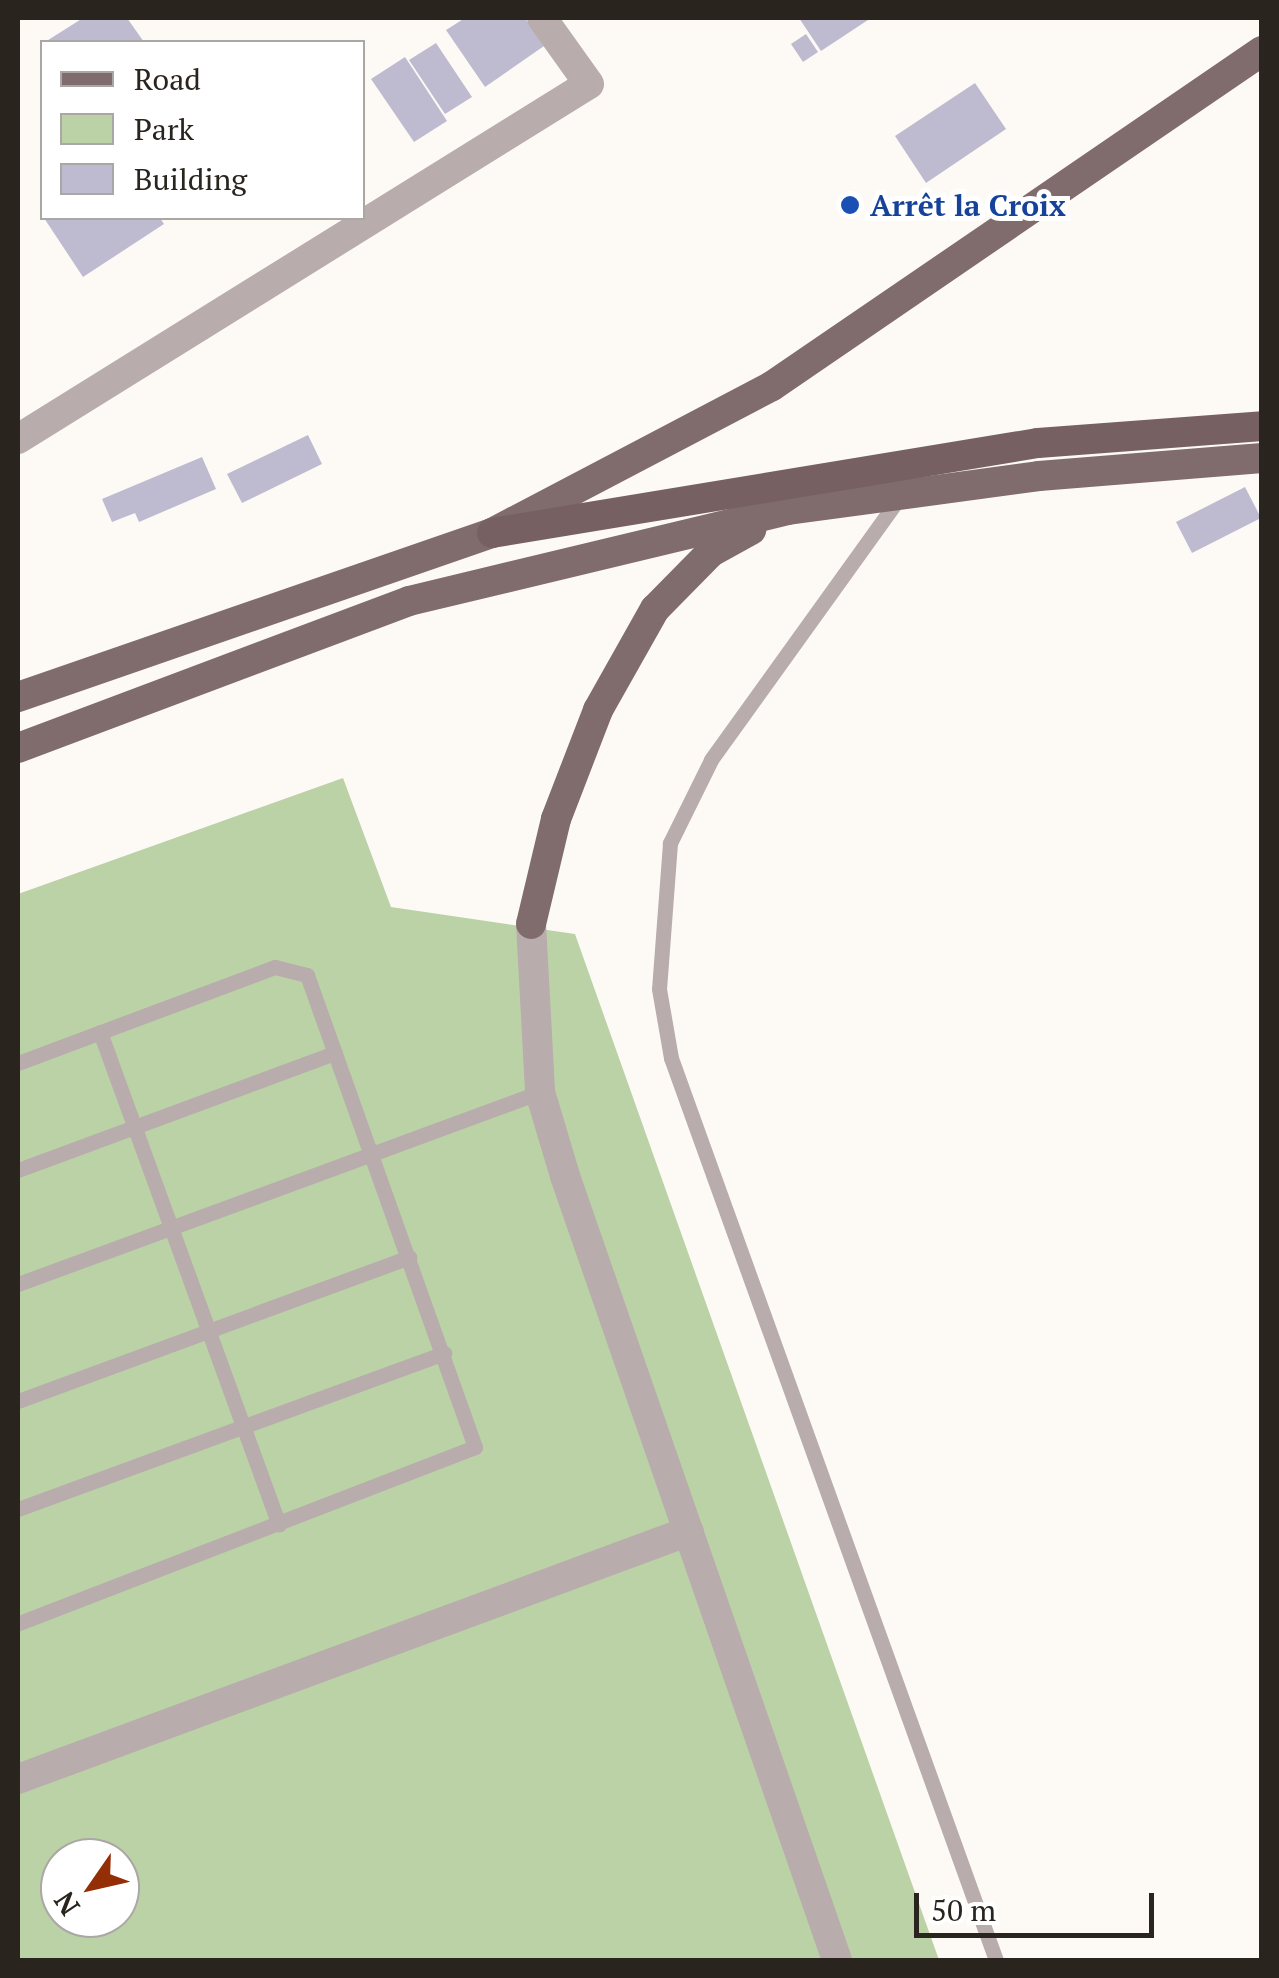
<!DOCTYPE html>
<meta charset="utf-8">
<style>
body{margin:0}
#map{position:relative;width:1279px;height:1978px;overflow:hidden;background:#fdfaf6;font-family:"PT Serif",serif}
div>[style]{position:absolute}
.green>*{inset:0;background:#bbd2a7}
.building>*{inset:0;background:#bebbd0}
.service>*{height:15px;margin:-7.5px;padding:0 7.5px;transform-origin:7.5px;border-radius:7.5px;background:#b8acac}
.minor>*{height:30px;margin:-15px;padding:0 15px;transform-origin:15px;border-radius:15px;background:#b8acac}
.primary>*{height:30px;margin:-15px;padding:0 15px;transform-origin:15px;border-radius:15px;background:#806c6c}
.trunk>*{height:30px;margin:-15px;padding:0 15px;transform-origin:15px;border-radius:15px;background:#766061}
.dots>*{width:28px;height:28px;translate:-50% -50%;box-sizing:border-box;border:5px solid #fff;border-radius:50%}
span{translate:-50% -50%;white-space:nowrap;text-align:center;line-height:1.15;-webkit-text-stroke:10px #fff;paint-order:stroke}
.transit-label{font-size:30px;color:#164399;font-weight:700}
.left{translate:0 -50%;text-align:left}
.frame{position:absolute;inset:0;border:20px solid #2a241e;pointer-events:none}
.legend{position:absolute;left:40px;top:40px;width:325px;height:180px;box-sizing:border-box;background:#fff;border:2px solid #aaa7a5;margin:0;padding:12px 18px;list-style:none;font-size:30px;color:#2a241e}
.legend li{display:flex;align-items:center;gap:20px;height:50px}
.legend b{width:50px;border:2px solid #aaa7a5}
.north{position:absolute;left:40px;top:1838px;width:100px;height:100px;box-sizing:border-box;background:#fff;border:2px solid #aaa7a5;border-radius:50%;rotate:236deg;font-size:28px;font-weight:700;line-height:40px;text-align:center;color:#2a241e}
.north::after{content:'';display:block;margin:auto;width:35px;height:45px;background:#942e06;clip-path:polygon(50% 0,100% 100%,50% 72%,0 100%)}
.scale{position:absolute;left:914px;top:1893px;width:240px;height:45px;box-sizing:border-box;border:5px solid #2a241e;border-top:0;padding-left:12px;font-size:30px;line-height:35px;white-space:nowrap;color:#2a241e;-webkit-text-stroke:8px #fff;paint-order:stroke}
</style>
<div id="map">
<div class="green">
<div style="clip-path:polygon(evenodd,343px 778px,391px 907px,575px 934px,939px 1960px,18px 1960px,18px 894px,343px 778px,60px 1858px,120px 1858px,120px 1918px,60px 1918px,60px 1858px)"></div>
</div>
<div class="building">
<div style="clip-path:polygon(83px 18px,127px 18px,144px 42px,45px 42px)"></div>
<div style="clip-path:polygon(465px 18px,525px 18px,544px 46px,485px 87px,446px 30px)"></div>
<div style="clip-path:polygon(799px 18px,871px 18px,821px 51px)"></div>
<div style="clip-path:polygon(806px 34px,818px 52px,803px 62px,791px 44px)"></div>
<div style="clip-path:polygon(436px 43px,472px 97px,445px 114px,409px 60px)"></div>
<div style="clip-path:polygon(405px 57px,447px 121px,414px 142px,371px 79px)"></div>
<div style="clip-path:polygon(975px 83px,1006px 129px,926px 183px,895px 136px)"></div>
<div style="clip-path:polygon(44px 218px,160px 218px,164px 224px,83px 277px)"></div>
<div style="clip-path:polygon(308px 435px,322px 464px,242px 503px,227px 474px)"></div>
<div style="clip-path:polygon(202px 457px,216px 489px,139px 522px,135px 513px,112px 522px,102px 499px)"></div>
<div style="clip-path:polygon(1245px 487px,1261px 518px,1192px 553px,1176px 522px)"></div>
</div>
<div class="service">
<div style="left:899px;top:498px;width:322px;rotate:125.7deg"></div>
<div style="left:711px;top:760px;width:93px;rotate:116.3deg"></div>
<div style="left:670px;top:843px;width:146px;rotate:94.3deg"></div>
<div style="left:659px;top:989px;width:70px;rotate:80.1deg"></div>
<div style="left:671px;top:1058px;width:959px;rotate:70.19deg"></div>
<div style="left:100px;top:1032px;width:524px;rotate:70.04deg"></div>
<div style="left:18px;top:1063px;width:274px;rotate:-20.5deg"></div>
<div style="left:275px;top:967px;width:33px;rotate:14deg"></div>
<div style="left:307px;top:975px;width:501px;rotate:70.41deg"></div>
<div style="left:475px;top:1447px;width:490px;rotate:158.9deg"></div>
<div style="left:18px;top:1170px;width:338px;rotate:-20.3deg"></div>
<div style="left:18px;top:1284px;width:556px;rotate:-20.19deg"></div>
<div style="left:18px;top:1401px;width:417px;rotate:-20.2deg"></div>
<div style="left:18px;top:1509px;width:454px;rotate:-20.1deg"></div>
</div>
<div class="minor">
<div style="left:18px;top:439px;width:672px;rotate:-31.87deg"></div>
<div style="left:589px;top:84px;width:81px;rotate:-125.5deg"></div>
<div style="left:531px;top:924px;width:168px;rotate:86.9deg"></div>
<div style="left:540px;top:1092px;width:88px;rotate:73.4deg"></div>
<div style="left:565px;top:1176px;width:830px;rotate:70.87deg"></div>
<div style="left:18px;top:1779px;width:715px;rotate:-20.28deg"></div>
</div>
<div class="primary">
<div style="left:18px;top:697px;width:502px;rotate:-19.09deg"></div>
<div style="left:492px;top:533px;width:316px;rotate:-27.7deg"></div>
<div style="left:772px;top:386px;width:594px;rotate:-34.36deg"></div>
<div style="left:18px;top:748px;width:418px;rotate:-20.6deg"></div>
<div style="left:409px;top:601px;width:390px;rotate:-13.5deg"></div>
<div style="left:788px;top:510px;width:253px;rotate:-7.7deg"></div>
<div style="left:1039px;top:476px;width:224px;rotate:-4.6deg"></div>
<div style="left:531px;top:924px;width:108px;rotate:-76.6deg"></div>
<div style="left:556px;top:819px;width:117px;rotate:-68.9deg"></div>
<div style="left:598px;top:710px;width:116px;rotate:-60.6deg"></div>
<div style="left:655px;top:609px;width:80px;rotate:-45.5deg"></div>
<div style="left:711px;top:552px;width:46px;rotate:-28.8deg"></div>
</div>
<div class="trunk">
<div style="left:492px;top:533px;width:553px;rotate:-9.36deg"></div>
<div style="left:1038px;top:443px;width:225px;rotate:-4.3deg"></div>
</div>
<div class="dots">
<div style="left:850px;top:205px;background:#1a4fb4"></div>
</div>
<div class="transit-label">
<span class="left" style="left:870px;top:205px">Arrêt la Croix</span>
</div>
<div class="frame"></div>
<ul class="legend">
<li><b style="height:12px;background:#806c6c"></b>Road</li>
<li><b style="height:28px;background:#bbd2a7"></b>Park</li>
<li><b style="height:28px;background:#bebbd0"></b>Building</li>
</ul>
<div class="north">N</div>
<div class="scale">50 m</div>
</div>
